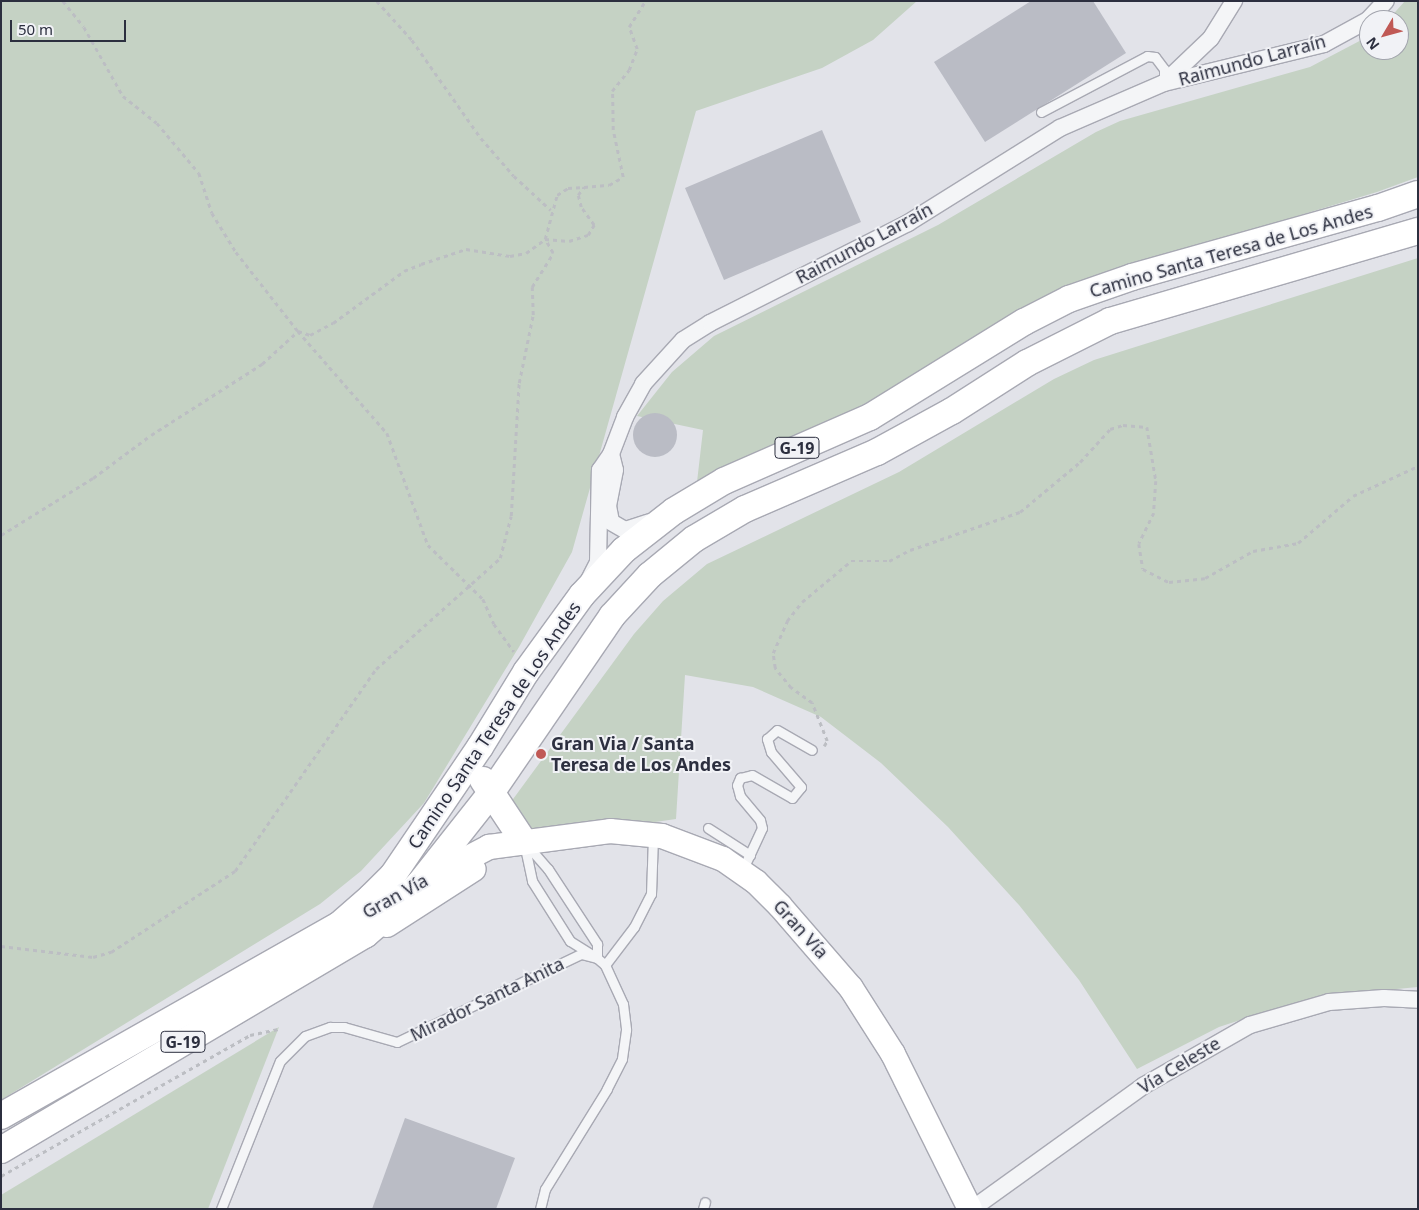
<!DOCTYPE html>
<meta charset="utf-8">
<style>
body{margin:0}
#map{position:relative;width:1419px;height:1210px;overflow:hidden;background:#e2e3e9;font-family:"Noto Sans",sans-serif}
div>[style]{position:absolute}
.green>*{inset:0;background:#c5d2c4}
.building>*{inset:0;background:#babcc5}
.round{border-radius:50%}
.path>*{height:2.5px;margin-top:-1.25px;transform-origin:0;background:repeating-linear-gradient(90deg,#bcbec3 0 4px,transparent 0 8px)}
.roads{filter:drop-shadow(1px 0 #a8a9b3) drop-shadow(-1px 0 #a8a9b3) drop-shadow(0 1px #a8a9b3) drop-shadow(0 -1px #a8a9b3)}
.service>*{height:9px;margin:-4.5px;padding:0 4.5px;transform-origin:4.5px;border-radius:4.5px;background:#f4f5f7}
.minor>*{height:16px;margin:-8px;padding:0 8px;transform-origin:8px;border-radius:8px;background:#f4f5f7}
.secondary>*{height:24px;margin:-12px;padding:0 12px;transform-origin:12px;border-radius:12px;background:#fff}
.primary>*{height:26px;margin:-13px;padding:0 13px;transform-origin:13px;border-radius:13px;background:#fff}
.dots>*{width:14px;height:14px;translate:-50% -50%;box-sizing:border-box;border:2px solid #f1f2f6;border-radius:50%}
span{translate:-50% -50%;white-space:nowrap;text-align:center;line-height:1.15;-webkit-text-stroke:4px #f1f2f6;paint-order:stroke}
.shield-label span{padding:1px 4px;background:#f1f2f6;border:1px solid;border-radius:4px;-webkit-text-stroke-width:0}
.shield-label{font-size:16px;color:#2c2f3f;font-weight:700}
.street-label{font-size:18px;color:#2c2f3f}
.poi-label{font-size:18px;color:#2c2f3f;font-weight:700}
.left{translate:0 -50%;text-align:left}
.frame{position:absolute;inset:0;border:2px solid #2c2f3f;pointer-events:none}
.north{position:absolute;left:1359px;top:10px;width:50px;height:50px;box-sizing:border-box;background:#f1f2f6;border:1px solid #a2a4ad;border-radius:50%;rotate:233deg;font-size:14px;font-weight:700;line-height:20px;text-align:center;color:#2c2f3f}
.north::after{content:'';display:block;margin:auto;width:18px;height:22px;background:#c05955;clip-path:polygon(50% 0,100% 100%,50% 72%,0 100%)}
.scale{position:absolute;left:10px;top:20px;width:116px;height:22px;box-sizing:border-box;border:2px solid #2c2f3f;border-top:0;padding-left:6px;font-size:15px;line-height:18px;white-space:nowrap;color:#2c2f3f;-webkit-text-stroke:4px #f1f2f6;paint-order:stroke}
</style>
<div id="map">
<div class="green">
<div style="clip-path:polygon(1px 1px,917px 1px,873px 40px,822px 68px,696px 111px,572px 552px,519px 647px,424px 803px,361px 871px,320px 904px,1px 1100px)"></div>
<div style="clip-path:polygon(1405px 1px,1418px 1px,1418px 177px,1377px 192px,1128px 267px,863px 405px,697px 482px,703px 430px,637px 416px,672px 372px,714px 336px,938px 225px,1096px 132px,1120px 121px,1310px 67px,1369px 36px,1369px 50px,1399px 50px,1399px 20px,1388px 20px)"></div>
<div style="clip-path:polygon(1418px 258px,1418px 987px,1333px 995px,1280px 1007px,1219px 1027px,1137px 1069px,1079px 980px,1019px 905px,948px 827px,881px 763px,821px 717px,753px 687px,685px 675px,676px 819px,529px 840px,508px 806px,634px 634px,663px 601px,707px 564px,899px 472px,1054px 379px,1094px 360px)"></div>
<div style="clip-path:polygon(279px 1027px,208px 1209px,1px 1209px,1px 1195px)"></div>
</div>
<div class="building">
<div style="clip-path:polygon(1031px 1px,1093px 1px,1126px 53px,985px 142px,934px 62px)"></div>
<div style="clip-path:polygon(822px 130px,861px 222px,724px 280px,685px 188px)"></div>
<div class="round" style="left:633px;top:413px;width:44px;height:44px"></div>
<div style="clip-path:polygon(405px 1118px,515px 1158px,496px 1209px,372px 1209px)"></div>
</div>
<div class="path">
<div style="left:63px;top:1px;width:33px;rotate:51deg"></div>
<div style="left:84px;top:27px;width:79px;rotate:60.5deg"></div>
<div style="left:123px;top:96px;width:43px;rotate:38.5deg"></div>
<div style="left:157px;top:123px;width:65px;rotate:50deg"></div>
<div style="left:199px;top:173px;width:42px;rotate:72deg"></div>
<div style="left:212px;top:213px;width:46px;rotate:58.4deg"></div>
<div style="left:236px;top:252px;width:100px;rotate:51.9deg"></div>
<div style="left:298px;top:331px;width:13px;rotate:18deg"></div>
<div style="left:310px;top:335px;width:26px;rotate:-28deg"></div>
<div style="left:333px;top:323px;width:88px;rotate:-36.2deg"></div>
<div style="left:404px;top:271px;width:18px;rotate:-22deg"></div>
<div style="left:421px;top:264px;width:47px;rotate:-18.4deg"></div>
<div style="left:466px;top:249px;width:45px;rotate:9deg"></div>
<div style="left:510px;top:256px;width:16px;rotate:-11deg"></div>
<div style="left:526px;top:253px;width:24px;rotate:-36deg"></div>
<div style="left:545px;top:239px;width:24px;rotate:5deg"></div>
<div style="left:569px;top:241px;width:20px;rotate:-18deg"></div>
<div style="left:588px;top:235px;width:12px;rotate:-59deg"></div>
<div style="left:594px;top:225px;width:22px;rotate:-126deg"></div>
<div style="left:581px;top:207px;width:12px;rotate:-104deg"></div>
<div style="left:578px;top:195px;width:10px;rotate:-53deg"></div>
<div style="left:584px;top:187px;width:25px;rotate:-5deg"></div>
<div style="left:609px;top:185px;width:16px;rotate:-30deg"></div>
<div style="left:623px;top:177px;width:48px;rotate:-102deg"></div>
<div style="left:613px;top:130px;width:39px;rotate:-91deg"></div>
<div style="left:612px;top:91px;width:27px;rotate:-51deg"></div>
<div style="left:629px;top:70px;width:22px;rotate:-69deg"></div>
<div style="left:637px;top:49px;width:23px;rotate:-110deg"></div>
<div style="left:629px;top:27px;width:31px;rotate:-58deg"></div>
<div style="left:377px;top:1px;width:52px;rotate:48.1deg"></div>
<div style="left:412px;top:40px;width:120px;rotate:54.9deg"></div>
<div style="left:481px;top:138px;width:50px;rotate:49deg"></div>
<div style="left:514px;top:176px;width:50px;rotate:42.6deg"></div>
<div style="left:1px;top:535px;width:108px;rotate:-31.8deg"></div>
<div style="left:93px;top:478px;width:72px;rotate:-36.6deg"></div>
<div style="left:151px;top:435px;width:132px;rotate:-32.6deg"></div>
<div style="left:262px;top:364px;width:49px;rotate:-42.5deg"></div>
<div style="left:298px;top:331px;width:135px;rotate:48.9deg"></div>
<div style="left:387px;top:433px;width:119px;rotate:69.9deg"></div>
<div style="left:428px;top:545px;width:77px;rotate:44.5deg"></div>
<div style="left:483px;top:599px;width:27px;rotate:66deg"></div>
<div style="left:494px;top:624px;width:34px;rotate:54deg"></div>
<div style="left:824px;top:746px;width:6px;rotate:-59deg"></div>
<div style="left:827px;top:741px;width:41px;rotate:-111.5deg"></div>
<div style="left:812px;top:703px;width:26px;rotate:-144deg"></div>
<div style="left:791px;top:688px;width:26px;rotate:-129deg"></div>
<div style="left:775px;top:668px;width:15px;rotate:-98deg"></div>
<div style="left:773px;top:653px;width:35px;rotate:-66deg"></div>
<div style="left:787px;top:621px;width:24px;rotate:-52deg"></div>
<div style="left:802px;top:602px;width:64px;rotate:-39.9deg"></div>
<div style="left:851px;top:561px;width:38px"></div>
<div style="left:889px;top:561px;width:24px;rotate:-28deg"></div>
<div style="left:910px;top:550px;width:116px;rotate:-19.1deg"></div>
<div style="left:1020px;top:512px;width:78px;rotate:-39.8deg"></div>
<div style="left:1080px;top:462px;width:45px;rotate:-47.7deg"></div>
<div style="left:1110px;top:429px;width:14px;rotate:-17deg"></div>
<div style="left:1123px;top:425px;width:24px;rotate:5deg"></div>
<div style="left:1147px;top:427px;width:55px;rotate:80.5deg"></div>
<div style="left:1156px;top:481px;width:32px;rotate:94deg"></div>
<div style="left:1154px;top:513px;width:34px;rotate:116deg"></div>
<div style="left:1139px;top:544px;width:25px;rotate:81deg"></div>
<div style="left:1143px;top:569px;width:29px;rotate:27deg"></div>
<div style="left:1169px;top:582px;width:36px;rotate:-6deg"></div>
<div style="left:1205px;top:578px;width:55px;rotate:-29.4deg"></div>
<div style="left:1253px;top:551px;width:46px;rotate:-10.1deg"></div>
<div style="left:1298px;top:543px;width:72px;rotate:-40.5deg"></div>
<div style="left:1353px;top:496px;width:72px;rotate:-24.8deg"></div>
<div style="left:1px;top:946px;width:93px;rotate:6.8deg"></div>
<div style="left:93px;top:957px;width:19px;rotate:-16deg"></div>
<div style="left:111px;top:952px;width:148px;rotate:-33.2deg"></div>
<div style="left:235px;top:871px;width:246px;rotate:-55.1deg"></div>
<div style="left:376px;top:669px;width:166px;rotate:-41.8deg"></div>
<div style="left:500px;top:558px;width:43px;rotate:-75.3deg"></div>
<div style="left:511px;top:516px;width:133px;rotate:-86.6deg"></div>
<div style="left:519px;top:383px;width:69px;rotate:-78.4deg"></div>
<div style="left:533px;top:315px;width:28px;rotate:-92deg"></div>
<div style="left:532px;top:287px;width:40px;rotate:-58deg"></div>
<div style="left:553px;top:253px;width:16px;rotate:-120deg"></div>
<div style="left:545px;top:239px;width:46px;rotate:-74.7deg"></div>
<div style="left:557px;top:195px;width:13px;rotate:-32deg"></div>
<div style="left:568px;top:188px;width:16px;rotate:-4deg"></div>
<div style="left:1px;top:1176px;width:286px;rotate:-29.5deg"></div>
<div style="left:250px;top:1035px;width:30px;rotate:-12deg"></div>
</div>
<div class="roads">
<div class="service">
<div style="left:1041px;top:112px;width:120px;rotate:-27.8deg"></div>
<div style="left:1147px;top:56px;width:8px;rotate:7deg"></div>
<div style="left:1155px;top:57px;width:15px;rotate:53deg"></div>
<div style="left:1164px;top:69px;width:14px;rotate:90deg"></div>
<div style="left:708px;top:828px;width:50px;rotate:32.7deg"></div>
<div style="left:524px;top:843px;width:39px;rotate:78deg"></div>
<div style="left:532px;top:881px;width:71px;rotate:57.7deg"></div>
<div style="left:570px;top:941px;width:25px;rotate:32deg"></div>
<div style="left:527px;top:845px;width:32px;rotate:49deg"></div>
<div style="left:548px;top:869px;width:90px;rotate:56.8deg"></div>
<div style="left:597px;top:944px;width:14px;rotate:90deg"></div>
<div style="left:742px;top:871px;width:47px;rotate:-65.1deg"></div>
<div style="left:762px;top:828px;width:8px;rotate:-104deg"></div>
<div style="left:760px;top:820px;width:31px;rotate:-130deg"></div>
<div style="left:740px;top:796px;width:11px;rotate:-105deg"></div>
<div style="left:737px;top:785px;width:8px;rotate:-67deg"></div>
<div style="left:740px;top:778px;width:12px;rotate:-14deg"></div>
<div style="left:752px;top:775px;width:46px;rotate:29.9deg"></div>
<div style="left:792px;top:798px;width:14px;rotate:-51deg"></div>
<div style="left:801px;top:787px;width:46px;rotate:-130.6deg"></div>
<div style="left:771px;top:752px;width:14px;rotate:-107deg"></div>
<div style="left:767px;top:739px;width:13px;rotate:-42deg"></div>
<div style="left:777px;top:730px;width:40px;rotate:29.7deg"></div>
<div style="left:605px;top:965px;width:48px;rotate:-52.7deg"></div>
<div style="left:634px;top:927px;width:37px;rotate:-63deg"></div>
<div style="left:651px;top:894px;width:57px;rotate:-88deg"></div>
<div style="left:221px;top:1209px;width:159px;rotate:-68.3deg"></div>
<div style="left:280px;top:1061px;width:35px;rotate:-45deg"></div>
<div style="left:305px;top:1036px;width:27px;rotate:-20deg"></div>
<div style="left:330px;top:1027px;width:14px"></div>
<div style="left:344px;top:1027px;width:55px;rotate:15.8deg"></div>
<div style="left:397px;top:1042px;width:204px;rotate:-25.6deg"></div>
<div style="left:581px;top:954px;width:16px;rotate:14deg"></div>
<div style="left:597px;top:958px;width:11px;rotate:41deg"></div>
<div style="left:605px;top:965px;width:43px;rotate:65.2deg"></div>
<div style="left:623px;top:1004px;width:26px;rotate:83deg"></div>
<div style="left:626px;top:1030px;width:29px;rotate:98deg"></div>
<div style="left:622px;top:1059px;width:34px;rotate:117deg"></div>
<div style="left:607px;top:1089px;width:118px;rotate:121.8deg"></div>
<div style="left:545px;top:1189px;width:21px;rotate:104deg"></div>
<div style="left:703px;top:1209px;width:7px;rotate:-74deg"></div>
</div>
<div class="minor">
<div style="left:1166px;top:81px;width:62px;rotate:-43.7deg"></div>
<div style="left:1211px;top:38px;width:44px;rotate:-58.1deg"></div>
<div style="left:611px;top:454px;width:16px;rotate:76deg"></div>
<div style="left:615px;top:470px;width:37px;rotate:101deg"></div>
<div style="left:608px;top:506px;width:16px;rotate:79deg"></div>
<div style="left:611px;top:522px;width:16px;rotate:30deg"></div>
<div style="left:625px;top:530px;width:25px;rotate:-18deg"></div>
<div style="left:589px;top:580px;width:20px;rotate:-63deg"></div>
<div style="left:598px;top:562px;width:92px;rotate:-88.8deg"></div>
<div style="left:600px;top:470px;width:19px;rotate:-55deg"></div>
<div style="left:611px;top:454px;width:40px;rotate:-69deg"></div>
<div style="left:625px;top:417px;width:38px;rotate:-61deg"></div>
<div style="left:643px;top:384px;width:59px;rotate:-47.7deg"></div>
<div style="left:683px;top:340px;width:32px;rotate:-32deg"></div>
<div style="left:710px;top:323px;width:222px;rotate:-26.8deg"></div>
<div style="left:908px;top:223px;width:179px;rotate:-32deg"></div>
<div style="left:1060px;top:128px;width:113px;rotate:-23.4deg"></div>
<div style="left:1164px;top:83px;width:165px;rotate:-13.7deg"></div>
<div style="left:1324px;top:44px;width:50px;rotate:-28.6deg"></div>
<div style="left:1368px;top:20px;width:26px;rotate:-47deg"></div>
<div style="left:972px;top:1209px;width:211px;rotate:-35.7deg"></div>
<div style="left:1143px;top:1086px;width:123px;rotate:-29.7deg"></div>
<div style="left:1250px;top:1025px;width:82px;rotate:-16.2deg"></div>
<div style="left:1329px;top:1002px;width:55px;rotate:-4.2deg"></div>
<div style="left:1384px;top:998px;width:34px;rotate:3deg"></div>
</div>
<div class="secondary">
<div style="left:422px;top:882px;width:76px;rotate:-27.6deg"></div>
<div style="left:489px;top:847px;width:122px;rotate:-7.5deg"></div>
<div style="left:610px;top:831px;width:52px;rotate:5.5deg"></div>
<div style="left:662px;top:836px;width:65px;rotate:20.7deg"></div>
<div style="left:723px;top:859px;width:40px;rotate:34.9deg"></div>
<div style="left:756px;top:882px;width:34px;rotate:45deg"></div>
<div style="left:780px;top:906px;width:108px;rotate:49.1deg"></div>
<div style="left:851px;top:988px;width:78px;rotate:57.5deg"></div>
<div style="left:893px;top:1054px;width:173px;rotate:63.6deg"></div>
<div style="left:387px;top:925px;width:103px;rotate:-32.8deg"></div>
</div>
<div class="primary">
<div style="left:483px;top:780px;width:74px;rotate:56.5deg"></div>
<div style="left:1px;top:1116px;width:388px;rotate:-29.5deg"></div>
<div style="left:339px;top:925px;width:43px;rotate:-41.2deg"></div>
<div style="left:371px;top:897px;width:31px;rotate:-45deg"></div>
<div style="left:393px;top:875px;width:155px;rotate:-55.8deg"></div>
<div style="left:480px;top:747px;width:88px;rotate:-58.5deg"></div>
<div style="left:526px;top:672px;width:95px;rotate:-54deg"></div>
<div style="left:582px;top:595px;width:62px;rotate:-47deg"></div>
<div style="left:624px;top:550px;width:63px;rotate:-38deg"></div>
<div style="left:674px;top:511px;width:58px;rotate:-31deg"></div>
<div style="left:724px;top:481px;width:159px;rotate:-23.7deg"></div>
<div style="left:870px;top:417px;width:181px;rotate:-31.7deg"></div>
<div style="left:1024px;top:322px;width:51px;rotate:-27.1deg"></div>
<div style="left:1069px;top:299px;width:67px;rotate:-19.2deg"></div>
<div style="left:1132px;top:277px;width:255px;rotate:-15.7deg"></div>
<div style="left:1378px;top:208px;width:42px;rotate:-19.3deg"></div>
<div style="left:1px;top:1150px;width:423px;rotate:-30.6deg"></div>
<div style="left:365px;top:935px;width:38px;rotate:-41deg"></div>
<div style="left:394px;top:910px;width:37px;rotate:-46deg"></div>
<div style="left:420px;top:883px;width:115px;rotate:-51.7deg"></div>
<div style="left:491px;top:793px;width:214px;rotate:-55.6deg"></div>
<div style="left:612px;top:616px;width:56px;rotate:-47.2deg"></div>
<div style="left:650px;top:575px;width:57px;rotate:-39.3deg"></div>
<div style="left:694px;top:539px;width:59px;rotate:-30.5deg"></div>
<div style="left:745px;top:509px;width:144px;rotate:-23.4deg"></div>
<div style="left:877px;top:452px;width:85px;rotate:-28.7deg"></div>
<div style="left:952px;top:411px;width:89px;rotate:-32.6deg"></div>
<div style="left:1027px;top:363px;width:93px;rotate:-26.8deg"></div>
<div style="left:1110px;top:321px;width:321px;rotate:-16.3deg"></div>
</div>
</div>
<div class="dots">
<div style="left:541px;top:754px;background:#c05955"></div>
</div>
<div class="shield-label">
<span style="left:797px;top:448px">G-19</span>
<span style="left:183px;top:1042px">G-19</span>
</div>
<div class="street-label">
<span style="left:1252px;top:60px;rotate:-15deg">Raimundo Larraín</span>
<span style="left:864px;top:243px;rotate:-28deg">Raimundo Larraín</span>
<span style="left:1231px;top:251px;rotate:-16deg">Camino Santa Teresa de Los Andes</span>
<span style="left:494px;top:725px;rotate:-56deg">Camino Santa Teresa de Los Andes</span>
<span style="left:395px;top:896px;rotate:-29deg">Gran Vía</span>
<span style="left:801px;top:929px;rotate:48deg">Gran Vía</span>
<span style="left:487px;top:999px;rotate:-26deg">Mirador Santa Anita</span>
<span style="left:1179px;top:1065px;rotate:-31deg">Vía Celeste</span>
</div>
<div class="poi-label">
<span class="left" style="left:551px;top:754px">Gran Via / Santa<br>Teresa de Los Andes</span>
</div>
<div class="frame"></div>
<div class="north">N</div>
<div class="scale">50 m</div>
</div>
